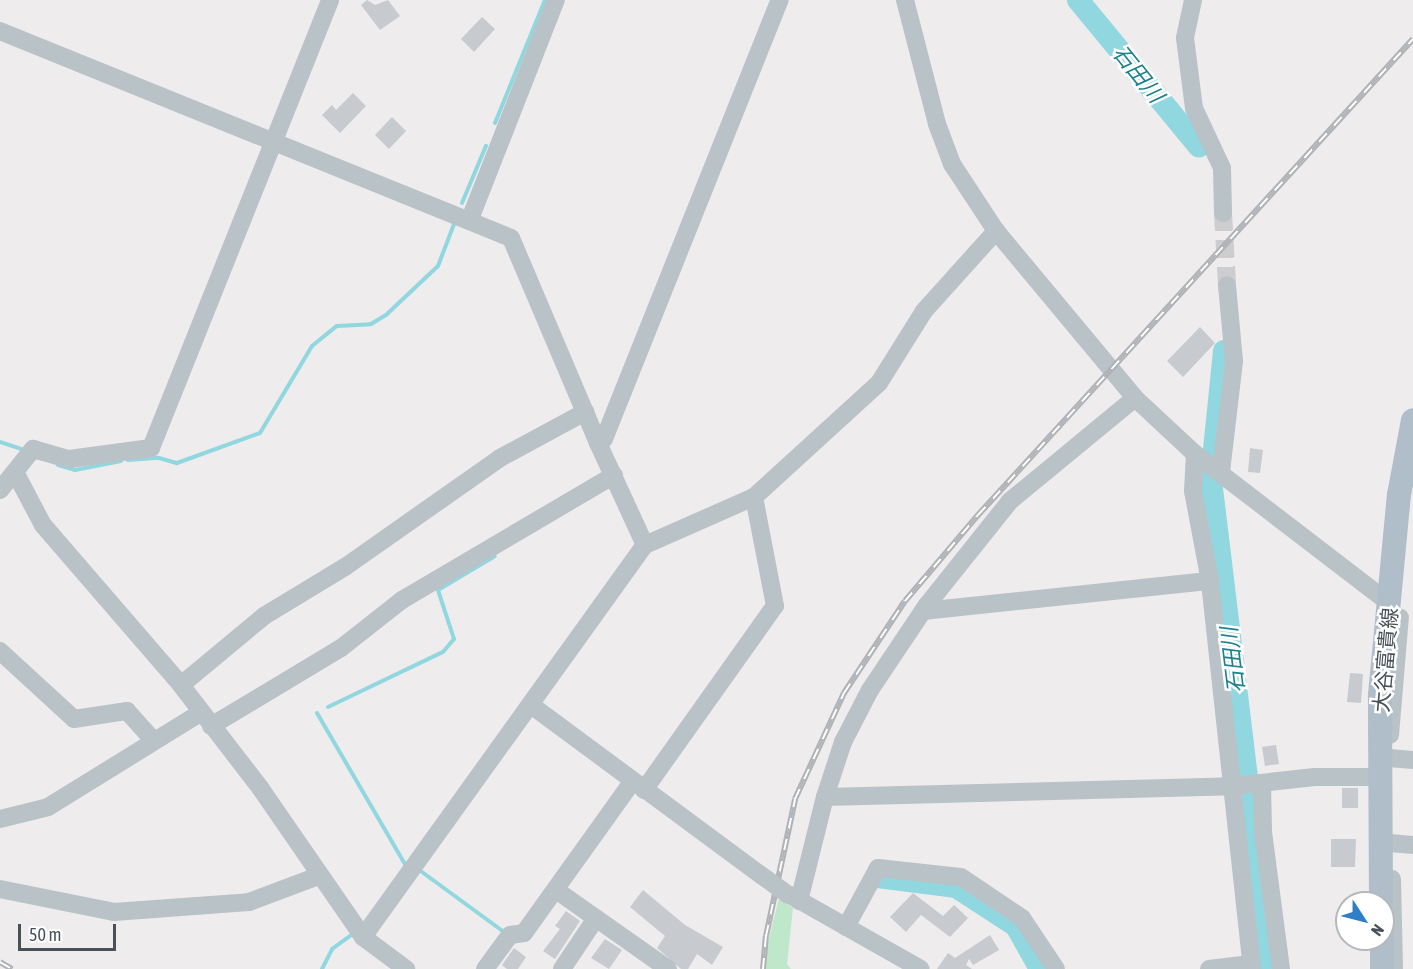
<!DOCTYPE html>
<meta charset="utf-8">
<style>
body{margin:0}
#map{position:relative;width:1413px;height:969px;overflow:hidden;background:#efeced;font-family:"Asap Condensed","Noto Sans JP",sans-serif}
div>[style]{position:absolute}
.green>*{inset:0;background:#bfe8cb}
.stream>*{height:4px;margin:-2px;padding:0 2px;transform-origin:2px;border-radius:2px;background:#91d7e0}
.river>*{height:22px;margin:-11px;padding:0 11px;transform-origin:11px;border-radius:11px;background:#91d7e0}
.building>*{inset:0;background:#c7cacf}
.minor-tunnel>*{height:18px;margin-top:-9px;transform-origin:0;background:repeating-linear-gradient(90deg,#cdcdcf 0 18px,transparent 0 27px)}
.minor>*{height:18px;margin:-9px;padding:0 9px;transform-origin:9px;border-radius:9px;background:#b9c2c7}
.major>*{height:24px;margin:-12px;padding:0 12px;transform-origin:12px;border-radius:12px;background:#afbec8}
.rail>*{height:6px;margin-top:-3px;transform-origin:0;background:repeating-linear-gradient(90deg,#fff 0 11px,#afb2b6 0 22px);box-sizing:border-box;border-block:2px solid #afb2b6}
.minor-bridge>*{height:18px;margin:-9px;padding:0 9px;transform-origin:9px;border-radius:9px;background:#b9c2c7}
span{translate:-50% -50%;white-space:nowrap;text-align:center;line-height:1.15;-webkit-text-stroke:5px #fff;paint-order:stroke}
.street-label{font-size:21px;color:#475157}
.water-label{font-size:22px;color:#1c818e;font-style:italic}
.north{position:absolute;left:1335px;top:891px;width:60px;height:60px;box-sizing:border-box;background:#fff;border:2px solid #b5b9bc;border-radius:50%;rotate:126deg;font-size:16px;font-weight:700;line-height:24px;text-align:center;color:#475157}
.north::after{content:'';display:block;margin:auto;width:21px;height:27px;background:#2e7fc7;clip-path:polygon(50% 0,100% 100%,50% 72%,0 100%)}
.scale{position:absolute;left:18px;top:924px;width:98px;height:27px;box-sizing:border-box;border:3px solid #475157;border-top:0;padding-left:8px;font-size:18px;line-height:21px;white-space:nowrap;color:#475157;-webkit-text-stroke:4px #fff;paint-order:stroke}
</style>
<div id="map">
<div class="green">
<div style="clip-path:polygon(779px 898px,793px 908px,787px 964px,791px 969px,766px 969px,766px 950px)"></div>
</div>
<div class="stream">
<div style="left:495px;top:123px;width:133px;rotate:-67.9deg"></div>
<div style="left:462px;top:203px;width:62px;rotate:-67.2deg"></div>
<div style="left:0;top:442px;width:22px;rotate:18deg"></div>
<div style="left:128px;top:460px;width:31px;rotate:-4deg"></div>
<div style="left:159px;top:458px;width:19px;rotate:16deg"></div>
<div style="left:177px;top:463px;width:88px;rotate:-19.9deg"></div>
<div style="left:260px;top:433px;width:101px;rotate:-59.1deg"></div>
<div style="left:312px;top:346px;width:32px;rotate:-39deg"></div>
<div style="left:337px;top:326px;width:34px;rotate:-3deg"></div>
<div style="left:371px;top:324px;width:17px;rotate:-31deg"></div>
<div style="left:386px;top:315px;width:71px;rotate:-43.3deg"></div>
<div style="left:438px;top:266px;width:45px;rotate:-69.1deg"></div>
<div style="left:58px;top:465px;width:18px;rotate:16deg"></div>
<div style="left:75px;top:470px;width:47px;rotate:-11.1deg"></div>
<div style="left:328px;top:707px;width:127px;rotate:-25.6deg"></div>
<div style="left:443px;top:652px;width:17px;rotate:-50deg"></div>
<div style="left:454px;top:639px;width:52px;rotate:-108.1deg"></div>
<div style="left:438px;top:590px;width:66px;rotate:-30.8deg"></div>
<div style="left:317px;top:713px;width:175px;rotate:59.8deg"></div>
<div style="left:422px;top:872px;width:102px;rotate:36.2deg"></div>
<div style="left:322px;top:969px;width:22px;rotate:-63deg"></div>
<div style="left:332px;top:949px;width:24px;rotate:-36deg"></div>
</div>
<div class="river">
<div style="left:1078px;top:0;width:190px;rotate:50.5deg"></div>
<div style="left:1224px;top:351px;width:130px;rotate:95.8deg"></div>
<div style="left:1211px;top:480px;width:493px;rotate:83.1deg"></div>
<div style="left:878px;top:877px;width:79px;rotate:7.3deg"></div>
<div style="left:956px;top:887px;width:72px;rotate:33deg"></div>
<div style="left:1016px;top:926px;width:49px;rotate:60.8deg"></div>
</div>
<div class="building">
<div style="clip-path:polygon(367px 0,375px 5px,388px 0,400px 16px,380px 30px,361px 5px)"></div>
<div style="clip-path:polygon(482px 17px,495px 29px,474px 52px,461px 39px)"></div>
<div style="clip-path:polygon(353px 93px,366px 106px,340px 133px,322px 115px,332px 105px,336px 110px)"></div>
<div style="clip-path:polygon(392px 117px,406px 131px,389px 149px,375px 135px)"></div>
<div style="clip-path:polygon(1200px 327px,1215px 343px,1183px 377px,1167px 361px)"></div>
<div style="clip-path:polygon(1250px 448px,1263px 450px,1260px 473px,1248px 472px)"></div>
<div style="clip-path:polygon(1350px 673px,1363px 674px,1361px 703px,1347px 702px)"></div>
<div style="clip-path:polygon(1276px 745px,1279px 764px,1265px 766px,1262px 747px)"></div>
<div style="clip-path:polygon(1342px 788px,1358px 788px,1358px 808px,1342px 808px)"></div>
<div style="clip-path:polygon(1331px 839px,1356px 839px,1355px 867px,1331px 867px)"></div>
<div style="clip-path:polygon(643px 890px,685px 925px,723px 947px,712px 965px,697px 954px,688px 969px,681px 969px,657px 948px,665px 936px,630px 907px)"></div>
<div style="clip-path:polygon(913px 893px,943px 916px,954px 905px,968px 918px,950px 937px,921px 915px,906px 932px,890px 917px)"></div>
<div style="clip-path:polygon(566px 911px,580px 921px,555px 959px,543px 951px,560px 929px,555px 926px)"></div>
<div style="clip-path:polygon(990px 935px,999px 950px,973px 965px,969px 959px,966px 965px,972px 969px,937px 969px,948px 953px,955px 958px)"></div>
<div style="clip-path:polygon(605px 939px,622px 950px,609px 969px,591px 958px)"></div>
<div style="clip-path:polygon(514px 948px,526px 957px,518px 969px,507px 969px,502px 965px)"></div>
</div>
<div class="minor-tunnel">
<div style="left:1223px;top:213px;width:72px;rotate:86.8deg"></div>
</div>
<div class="minor">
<div style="left:905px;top:0;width:128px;rotate:75.5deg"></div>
<div style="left:937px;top:124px;width:43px;rotate:69.4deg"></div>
<div style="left:952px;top:164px;width:80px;rotate:56.7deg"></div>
<div style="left:996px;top:231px;width:217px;rotate:50.2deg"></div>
<div style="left:1135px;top:398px;width:82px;rotate:43deg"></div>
<div style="left:1193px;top:0;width:39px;rotate:102deg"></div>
<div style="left:1185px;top:38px;width:71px;rotate:82.7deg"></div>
<div style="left:1194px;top:108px;width:66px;rotate:65deg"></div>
<div style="left:1222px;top:168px;width:45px;rotate:88.7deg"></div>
<div style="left:0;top:31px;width:551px;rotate:22.05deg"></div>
<div style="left:511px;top:238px;width:223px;rotate:67deg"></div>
<div style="left:598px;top:443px;width:112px;rotate:65.3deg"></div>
<div style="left:470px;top:219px;width:235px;rotate:-68.6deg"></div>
<div style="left:598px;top:443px;width:7px;rotate:-34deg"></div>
<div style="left:604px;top:439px;width:473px;rotate:-68.2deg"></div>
<div style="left:15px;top:472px;width:60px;rotate:62.2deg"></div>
<div style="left:43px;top:525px;width:211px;rotate:49.2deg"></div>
<div style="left:181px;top:685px;width:131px;rotate:52.4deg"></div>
<div style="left:261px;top:789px;width:180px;rotate:55.4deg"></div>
<div style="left:363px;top:937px;width:54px;rotate:36.7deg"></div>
<div style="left:1221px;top:472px;width:112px;rotate:-83.3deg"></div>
<div style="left:1234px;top:361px;width:76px;rotate:-95.3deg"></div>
<div style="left:0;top:490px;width:53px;rotate:-51.2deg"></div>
<div style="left:33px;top:449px;width:37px;rotate:16deg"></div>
<div style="left:69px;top:459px;width:83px;rotate:-7.6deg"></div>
<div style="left:151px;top:448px;width:482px;rotate:-68.2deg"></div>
<div style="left:923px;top:611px;width:289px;rotate:-6deg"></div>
<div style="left:0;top:651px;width:100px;rotate:42.6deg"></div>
<div style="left:74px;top:719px;width:54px;rotate:-8.6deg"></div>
<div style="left:127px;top:711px;width:38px;rotate:48deg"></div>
<div style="left:181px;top:685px;width:108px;rotate:-39.7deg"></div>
<div style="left:264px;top:616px;width:95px;rotate:-31.2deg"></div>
<div style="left:345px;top:567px;width:189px;rotate:-35.1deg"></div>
<div style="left:500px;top:458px;width:97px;rotate:-28.4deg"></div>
<div style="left:531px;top:705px;width:286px;rotate:36.5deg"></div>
<div style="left:211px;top:726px;width:152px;rotate:-31deg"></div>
<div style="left:341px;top:648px;width:78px;rotate:-38.2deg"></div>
<div style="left:402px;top:600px;width:246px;rotate:-30.5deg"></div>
<div style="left:1390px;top:735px;width:118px;rotate:-85.2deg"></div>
<div style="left:1389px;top:758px;width:24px;rotate:5deg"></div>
<div style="left:1262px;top:783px;width:49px;rotate:88.8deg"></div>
<div style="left:1263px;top:832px;width:138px;rotate:82.5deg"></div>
<div style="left:644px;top:790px;width:226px;rotate:-54.6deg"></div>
<div style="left:775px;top:606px;width:111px;rotate:-100.9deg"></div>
<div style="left:825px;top:797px;width:58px;rotate:-71.9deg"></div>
<div style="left:843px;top:742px;width:59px;rotate:-62.6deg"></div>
<div style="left:870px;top:690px;width:102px;rotate:-56.2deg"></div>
<div style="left:927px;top:605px;width:133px;rotate:-51.4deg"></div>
<div style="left:1010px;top:501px;width:162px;rotate:-39.5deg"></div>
<div style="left:0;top:819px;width:49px;rotate:-14deg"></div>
<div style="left:48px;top:807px;width:179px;rotate:-31.7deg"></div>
<div style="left:1379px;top:842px;width:34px;rotate:5deg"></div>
<div style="left:1392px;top:879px;width:90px;rotate:88.7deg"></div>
<div style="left:0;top:889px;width:116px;rotate:11.4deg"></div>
<div style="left:114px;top:912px;width:135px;rotate:-4.2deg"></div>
<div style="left:249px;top:902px;width:74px;rotate:-20.6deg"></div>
<div style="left:556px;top:890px;width:137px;rotate:35.2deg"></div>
<div style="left:790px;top:895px;width:150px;rotate:29.5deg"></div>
<div style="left:799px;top:901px;width:107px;rotate:-76deg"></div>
<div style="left:825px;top:797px;width:408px;rotate:-1.5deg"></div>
<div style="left:1233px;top:786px;width:82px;rotate:-6.3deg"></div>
<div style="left:1315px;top:777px;width:62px"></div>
<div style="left:846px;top:927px;width:67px;rotate:-61.5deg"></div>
<div style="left:878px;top:868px;width:83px;rotate:6.2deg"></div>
<div style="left:961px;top:877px;width:73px;rotate:33.9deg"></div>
<div style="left:1022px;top:918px;width:61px;rotate:56.3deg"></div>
<div style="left:363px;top:937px;width:483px;rotate:-54.3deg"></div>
<div style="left:645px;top:545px;width:119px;rotate:-23.8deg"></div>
<div style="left:754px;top:497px;width:169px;rotate:-42.4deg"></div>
<div style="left:879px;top:383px;width:85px;rotate:-58deg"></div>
<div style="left:924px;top:311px;width:108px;rotate:-48deg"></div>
<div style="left:485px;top:969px;width:42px;rotate:-53.7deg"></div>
<div style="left:510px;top:935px;width:14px;rotate:-8deg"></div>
<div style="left:524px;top:933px;width:186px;rotate:-54.4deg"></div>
<div style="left:562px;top:969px;width:61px;rotate:-56.3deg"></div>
<div style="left:1209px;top:969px;width:42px;rotate:-6.8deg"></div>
<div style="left:1252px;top:969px;width:390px;rotate:-96.2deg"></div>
<div style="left:1210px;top:581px;width:92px;rotate:-100.7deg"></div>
<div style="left:1193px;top:491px;width:37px;rotate:-87deg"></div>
<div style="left:1195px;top:454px;width:245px;rotate:37.5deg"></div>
</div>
<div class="major">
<div style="left:1381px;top:903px;width:208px;rotate:-90.3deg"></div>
<div style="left:1380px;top:695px;width:201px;rotate:-84.6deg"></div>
<div style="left:1399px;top:495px;width:76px;rotate:-79.4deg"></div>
<div style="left:1382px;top:939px;width:30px;rotate:90deg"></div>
</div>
<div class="rail">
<div style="left:0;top:962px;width:14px;rotate:30deg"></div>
<div style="left:763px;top:969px;width:33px;rotate:-85deg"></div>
<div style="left:766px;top:936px;width:140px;rotate:-78deg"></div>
<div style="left:795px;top:799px;width:117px;rotate:-65.2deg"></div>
<div style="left:844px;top:693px;width:110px;rotate:-56.5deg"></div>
<div style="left:905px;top:601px;width:113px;rotate:-49.7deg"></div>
<div style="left:978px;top:515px;width:645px;rotate:-47.58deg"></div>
</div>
<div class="minor-bridge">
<div style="left:761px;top:875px;width:34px;rotate:36deg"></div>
</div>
<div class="street-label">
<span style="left:1385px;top:660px;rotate:-85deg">大谷富貴線</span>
</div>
<div class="water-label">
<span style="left:1138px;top:74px;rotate:51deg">石田川</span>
<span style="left:1233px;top:660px;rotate:-97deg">石田川</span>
</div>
<div class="north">N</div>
<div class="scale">50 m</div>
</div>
